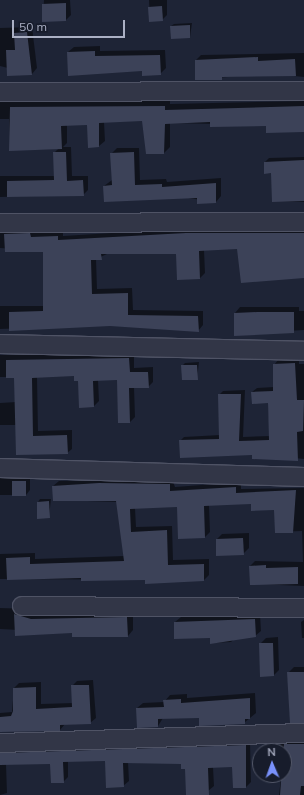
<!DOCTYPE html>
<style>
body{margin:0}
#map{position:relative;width:304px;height:795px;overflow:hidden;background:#1e2436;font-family:Mulish,sans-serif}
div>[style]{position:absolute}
.shadow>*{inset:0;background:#0007}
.building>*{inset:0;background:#3c4258}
.roads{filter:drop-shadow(1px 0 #4f5365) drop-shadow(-1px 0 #4f5365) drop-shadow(0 1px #4f5365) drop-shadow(0 -1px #4f5365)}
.minor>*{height:18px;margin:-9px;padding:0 9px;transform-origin:9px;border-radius:9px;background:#323647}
span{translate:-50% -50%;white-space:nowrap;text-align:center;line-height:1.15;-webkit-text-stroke:3px #171c2b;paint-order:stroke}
.north{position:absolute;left:252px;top:743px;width:40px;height:40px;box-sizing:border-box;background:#171c2b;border:1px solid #525768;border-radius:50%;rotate:358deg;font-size:11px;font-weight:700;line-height:16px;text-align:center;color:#abb0c4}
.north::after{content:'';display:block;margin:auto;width:14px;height:18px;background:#7991fb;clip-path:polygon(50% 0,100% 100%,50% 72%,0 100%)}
.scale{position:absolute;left:12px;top:20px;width:113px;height:18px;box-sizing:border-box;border:2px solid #abb0c4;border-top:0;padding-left:5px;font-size:12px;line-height:14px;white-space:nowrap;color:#abb0c4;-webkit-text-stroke:3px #171c2b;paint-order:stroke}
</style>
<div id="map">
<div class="shadow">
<div style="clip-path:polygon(44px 0,70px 0,71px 15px,66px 20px,43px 21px)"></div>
<div style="clip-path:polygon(149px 0,167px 0,167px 15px,162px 20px,150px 21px)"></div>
<div style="clip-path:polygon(192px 23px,190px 37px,171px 26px,174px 24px)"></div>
<div style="clip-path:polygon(32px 27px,37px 68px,32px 74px,0 66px,0 28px)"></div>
<div style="clip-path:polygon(100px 46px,100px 51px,165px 50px,166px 68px,160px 74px,68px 52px,74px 47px)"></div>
<div style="clip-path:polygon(304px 53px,304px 77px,274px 74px,196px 79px,196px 60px,201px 55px)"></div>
<div style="clip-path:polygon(170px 100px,170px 104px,304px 101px,304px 131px,267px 125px,170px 123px,170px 147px,164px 153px,143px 120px,104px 122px,105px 141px,99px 146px,89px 147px,88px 124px,67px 124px,67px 143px,63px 147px,71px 147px,72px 176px,88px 176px,88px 190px,83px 195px,0 197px,0 176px,54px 176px,54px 153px,58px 149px,10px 150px,9px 119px,0 119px,0 101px)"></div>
<div style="clip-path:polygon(117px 148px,139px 148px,140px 180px,166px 179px,167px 182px,221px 178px,221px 196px,216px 202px,104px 186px,112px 180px,111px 154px)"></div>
<div style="clip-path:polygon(304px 157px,304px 202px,273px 201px,272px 172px,265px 162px,269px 158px)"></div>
<div style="clip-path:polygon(304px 227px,304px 277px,238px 248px,204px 250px,205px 273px,200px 278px,178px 279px,177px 253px,107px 254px,96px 259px,97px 289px,132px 288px,133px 310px,203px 311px,203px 325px,198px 331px,110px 325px,0 329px,0 306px,44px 306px,44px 251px,0 248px,0 230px,63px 231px,63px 236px,192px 228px)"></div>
<div style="clip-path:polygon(240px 307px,299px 307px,299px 311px,304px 311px,304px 330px,235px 334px,235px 313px)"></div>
<div style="clip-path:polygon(134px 353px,134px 368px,153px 367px,153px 382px,148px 387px,134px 387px,135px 417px,130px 422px,118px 379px,98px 380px,99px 401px,94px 406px,75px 375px,37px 377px,38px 431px,72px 430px,72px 449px,67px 453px,17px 454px,16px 425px,0 425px,0 403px,16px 402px,15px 377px,0 377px,0 355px)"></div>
<div style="clip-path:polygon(278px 360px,299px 360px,299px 364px,304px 364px,304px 459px,253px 454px,180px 441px,184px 437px,220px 435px,219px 395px,223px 391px,245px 390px,243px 437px,270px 436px,268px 402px,252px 392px,257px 388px,274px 387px,274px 365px)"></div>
<div style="clip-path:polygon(199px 362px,197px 379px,182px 366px,185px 363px)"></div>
<div style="clip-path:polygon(0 476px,30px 477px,30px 490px,26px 495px,0 495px)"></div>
<div style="clip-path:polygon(172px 479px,175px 487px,241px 482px,241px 489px,304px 488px,304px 586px,251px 584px,250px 566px,255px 561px,303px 562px,302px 531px,276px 532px,275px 509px,252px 503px,209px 505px,210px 532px,205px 537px,177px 506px,135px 508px,136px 527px,172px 526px,173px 560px,209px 559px,209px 575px,204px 580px,0 579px,0 554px,35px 553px,35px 559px,124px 556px,119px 502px,54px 500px,53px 486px,59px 481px)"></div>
<div style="clip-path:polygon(40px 499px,51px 499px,49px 517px,38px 502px)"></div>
<div style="clip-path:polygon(249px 533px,249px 548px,243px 554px,217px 539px,222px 534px)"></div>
<div style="clip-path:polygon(0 608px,133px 612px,133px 630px,128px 636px,0 629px)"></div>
<div style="clip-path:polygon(260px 614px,261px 631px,255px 636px,236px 637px,231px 642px,211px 643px,211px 637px,175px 622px,181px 617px)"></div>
<div style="clip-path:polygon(304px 620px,304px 638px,302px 638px,301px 622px)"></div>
<div style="clip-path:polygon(278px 637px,279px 670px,274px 675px,260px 644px,266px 638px)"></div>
<div style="clip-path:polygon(294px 667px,304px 667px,304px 722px,288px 673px)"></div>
<div style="clip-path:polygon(93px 680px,96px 718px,90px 723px,65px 724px,60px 730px,0 732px,0 713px,12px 712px,14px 688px,19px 683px,41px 682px,41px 704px,73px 703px,72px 686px,77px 681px)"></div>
<div style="clip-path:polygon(255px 693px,256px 713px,244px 723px,200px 717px,163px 718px,158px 726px,137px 708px,143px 703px,164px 702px,170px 695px,187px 694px,187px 698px)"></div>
<div style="clip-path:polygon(304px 738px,304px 795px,279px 795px,284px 751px,280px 751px,280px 745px,285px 739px)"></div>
<div style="clip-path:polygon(250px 741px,251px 782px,246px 787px,233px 766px,213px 767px,214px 786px,208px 791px,182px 763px,128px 762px,129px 781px,123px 786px,106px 760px,68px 761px,68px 777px,63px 782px,51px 763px,6px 764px,7px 793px,0 795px,0 746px)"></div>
</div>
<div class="building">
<div style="clip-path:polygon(66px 3px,66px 21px,42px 22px,42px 4px)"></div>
<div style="clip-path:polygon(162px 6px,163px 21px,149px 22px,148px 7px)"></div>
<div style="clip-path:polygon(190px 25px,190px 38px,171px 39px,170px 26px)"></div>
<div style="clip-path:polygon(27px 32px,32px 75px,7px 76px,6px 50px,15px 50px,14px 33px)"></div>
<div style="clip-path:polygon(95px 51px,95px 56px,160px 55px,161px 75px,142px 76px,142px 71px,68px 76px,67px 52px)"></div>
<div style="clip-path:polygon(258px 57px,258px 61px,295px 59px,296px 76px,222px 77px,222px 80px,195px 80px,195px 60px)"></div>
<div style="clip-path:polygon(165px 106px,165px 110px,304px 106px,304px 132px,266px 133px,266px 126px,210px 127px,210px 122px,165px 124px,164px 154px,146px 154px,142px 121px,99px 123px,99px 147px,88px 148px,87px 125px,61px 126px,62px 149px,9px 151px,10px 107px)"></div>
<div style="clip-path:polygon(53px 152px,66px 152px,67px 181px,83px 180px,84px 196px,7px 197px,7px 181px,54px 180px)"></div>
<div style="clip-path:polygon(134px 152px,135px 185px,162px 184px,162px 187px,216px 183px,216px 203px,197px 204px,197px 198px,104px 202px,103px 186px,112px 185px,110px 153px)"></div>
<div style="clip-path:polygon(304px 160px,304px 201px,272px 202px,271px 173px,264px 174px,264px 162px)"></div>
<div style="clip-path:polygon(30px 233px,31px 237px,58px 236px,58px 240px,186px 233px,304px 233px,304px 278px,241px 283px,237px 249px,199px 251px,200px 279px,177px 280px,176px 254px,101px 254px,102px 260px,91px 260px,92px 294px,128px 293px,128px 315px,198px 316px,199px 332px,110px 326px,9px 331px,9px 312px,43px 311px,43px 252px,5px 252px,4px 234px)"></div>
<div style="clip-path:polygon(257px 312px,294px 312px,294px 333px,234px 336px,234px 313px)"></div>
<div style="clip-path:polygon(129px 358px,130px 372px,148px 372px,149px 388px,129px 388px,130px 423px,118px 423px,117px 380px,93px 381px,94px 407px,79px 408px,78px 381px,74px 381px,74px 376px,32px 378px,33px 436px,67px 435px,68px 454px,16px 455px,14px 378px,6px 378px,6px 360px)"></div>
<div style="clip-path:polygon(295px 363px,297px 400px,304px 400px,303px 431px,297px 432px,298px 461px,252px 459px,252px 455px,180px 458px,179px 440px,219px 439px,218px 394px,241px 394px,239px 441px,269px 440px,268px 403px,252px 404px,251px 392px,273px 391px,273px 364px)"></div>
<div style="clip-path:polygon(181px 365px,197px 365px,198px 380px,182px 380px)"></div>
<div style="clip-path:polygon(12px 481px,26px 481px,26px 496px,12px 496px)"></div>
<div style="clip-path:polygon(99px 483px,170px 484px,170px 491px,236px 487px,236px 493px,296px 490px,293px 533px,275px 533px,274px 510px,251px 511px,251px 504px,204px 506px,205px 538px,178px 539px,177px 507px,130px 509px,131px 532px,167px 530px,168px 565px,204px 564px,204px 581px,145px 584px,145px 580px,81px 581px,81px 578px,7px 580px,6px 558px,30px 557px,30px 564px,124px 561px,116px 501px,53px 501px,52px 486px)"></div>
<div style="clip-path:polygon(49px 501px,50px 518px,37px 519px,37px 502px)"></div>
<div style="clip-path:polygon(243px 538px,244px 555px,216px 556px,216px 539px)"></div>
<div style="clip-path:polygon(266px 565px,266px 568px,298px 567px,298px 584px,250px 585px,249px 566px)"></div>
<div style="clip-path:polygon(14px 614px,31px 619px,127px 617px,128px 637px,72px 637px,72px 633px,15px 636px)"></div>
<div style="clip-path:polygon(255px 619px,256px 637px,210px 644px,210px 638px,174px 639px,174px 622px)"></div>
<div style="clip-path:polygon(259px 643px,273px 643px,274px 676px,260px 677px)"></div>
<div style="clip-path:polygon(287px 672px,304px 672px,304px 723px,290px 723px)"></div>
<div style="clip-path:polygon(71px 685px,89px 685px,91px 724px,60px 725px,60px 731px,0 732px,0 717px,11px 716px,13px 711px,13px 688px,36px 687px,36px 709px,72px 707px)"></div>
<div style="clip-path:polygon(250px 698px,250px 719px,245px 719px,245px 724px,199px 726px,199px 718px,158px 719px,158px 727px,137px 728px,136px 708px,164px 707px,163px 700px,181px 699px,181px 703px)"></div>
<div style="clip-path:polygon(284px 744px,304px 744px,304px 786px,301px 786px,300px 795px,280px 795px)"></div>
<div style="clip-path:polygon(246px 745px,246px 788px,233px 788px,232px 767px,208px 768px,209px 795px,186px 795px,185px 769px,181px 769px,181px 764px,123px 763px,124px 787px,106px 788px,105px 761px,63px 762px,64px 783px,51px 783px,50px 764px,0 765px,0 753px)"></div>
</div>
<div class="roads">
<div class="minor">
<div style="left:0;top:92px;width:304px;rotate:-0.2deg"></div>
<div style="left:0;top:223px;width:304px;rotate:-0.2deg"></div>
<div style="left:0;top:344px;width:304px;rotate:1.3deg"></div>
<div style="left:0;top:468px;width:304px;rotate:1.7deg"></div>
<div style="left:22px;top:606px;width:282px;rotate:0.4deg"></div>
<div style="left:0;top:743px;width:304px;rotate:-1.9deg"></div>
</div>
</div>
<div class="north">N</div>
<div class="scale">50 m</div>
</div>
